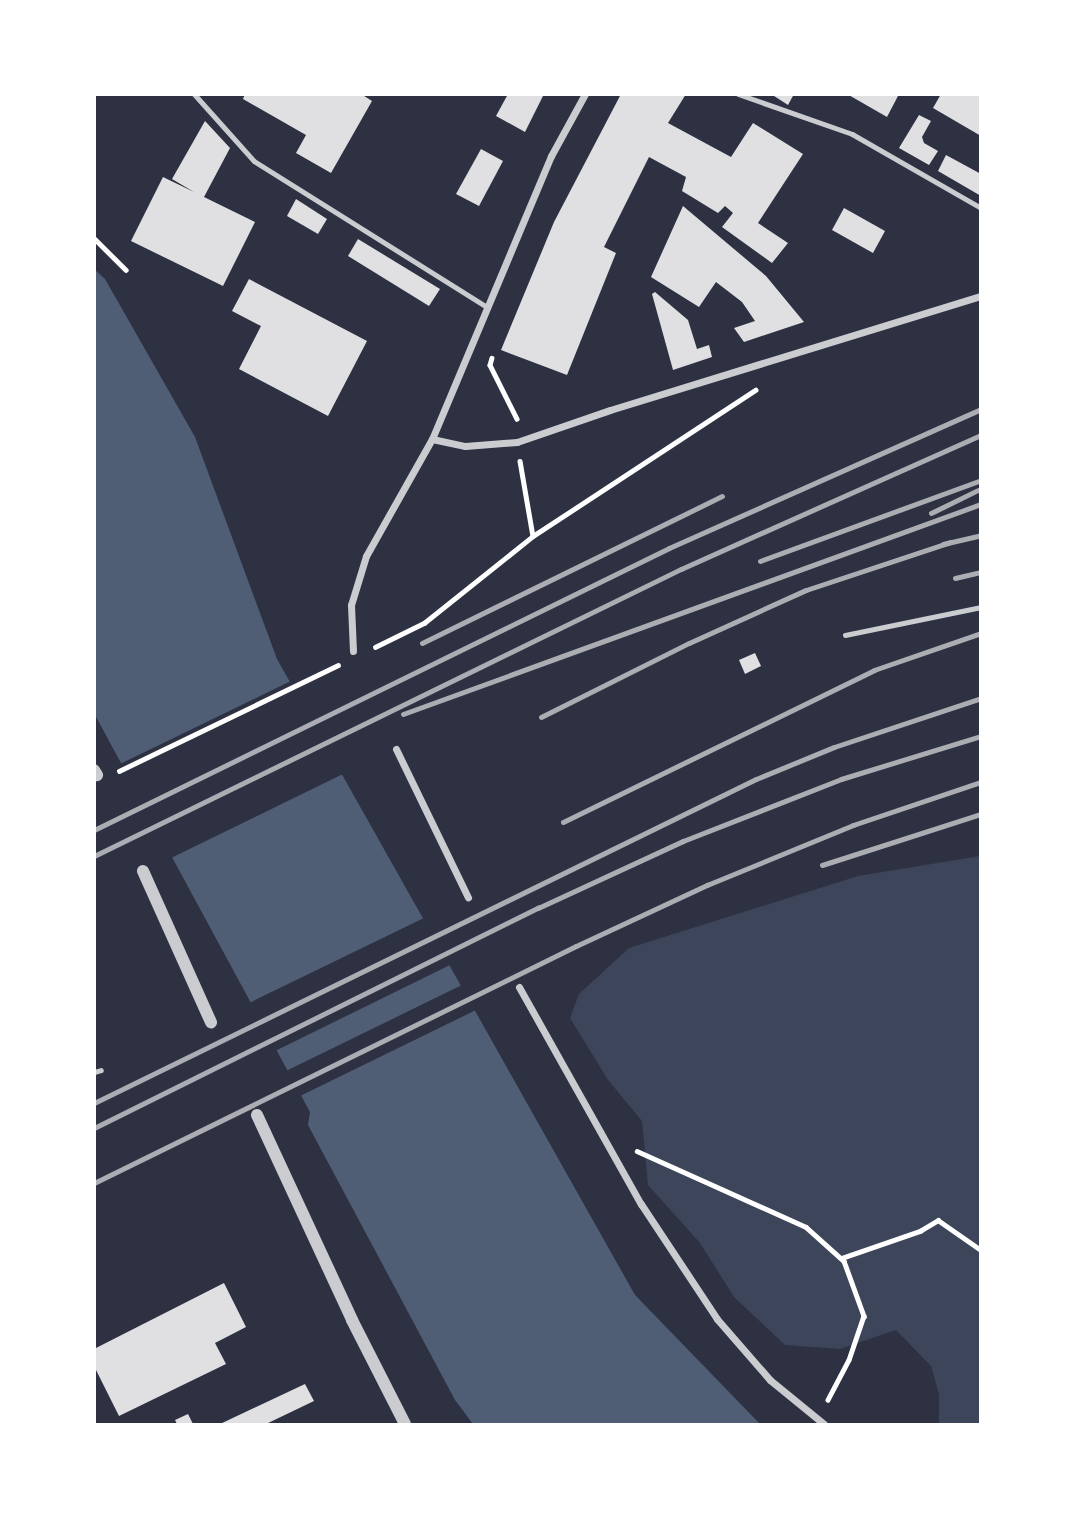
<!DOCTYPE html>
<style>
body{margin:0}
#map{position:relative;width:1075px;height:1519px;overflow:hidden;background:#2d3142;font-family:Helvetica,sans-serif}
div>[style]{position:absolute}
.green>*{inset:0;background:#3c4559}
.water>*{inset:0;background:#4f5d75}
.pier>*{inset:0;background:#2d3142}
.building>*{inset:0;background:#e0e0e3}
.path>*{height:4.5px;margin:-2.25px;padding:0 2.25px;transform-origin:2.25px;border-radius:2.25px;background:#fff}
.service>*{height:5px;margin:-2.5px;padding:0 2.5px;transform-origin:2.5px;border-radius:2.5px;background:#caccd0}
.minor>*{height:7px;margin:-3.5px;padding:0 3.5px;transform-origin:3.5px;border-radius:3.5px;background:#caccd0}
.tertiary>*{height:12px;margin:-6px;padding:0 6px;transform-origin:6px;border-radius:6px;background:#caccd0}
.rail>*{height:5px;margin:-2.5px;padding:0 2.5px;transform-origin:2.5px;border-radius:2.5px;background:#abadb3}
span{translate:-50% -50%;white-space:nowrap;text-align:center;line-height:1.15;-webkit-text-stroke:5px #fff;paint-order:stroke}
.frame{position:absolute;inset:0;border:96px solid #fff;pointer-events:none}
</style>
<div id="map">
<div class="green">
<div style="clip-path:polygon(980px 856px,980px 1424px,939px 1424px,939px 1394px,931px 1366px,896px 1330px,840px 1349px,785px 1345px,734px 1297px,700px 1243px,648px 1185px,642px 1121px,608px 1080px,570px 1018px,579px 994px,629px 948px,858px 876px)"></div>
</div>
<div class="water">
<div style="clip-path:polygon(94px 269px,105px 279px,195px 437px,277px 659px,635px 1295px,760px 1424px,473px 1424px,455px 1400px,308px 1125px,310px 1112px,95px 715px)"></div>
</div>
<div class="pier">
<div style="clip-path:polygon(293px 680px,345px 773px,169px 859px,118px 765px)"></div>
<div style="clip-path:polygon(426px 917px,452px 964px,273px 1052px,247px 1004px)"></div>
<div style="clip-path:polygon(464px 984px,478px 1009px,298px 1097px,284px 1072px)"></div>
</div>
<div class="building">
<div style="clip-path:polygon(245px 94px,361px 94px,372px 101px,331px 173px,296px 153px,306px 135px,243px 99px)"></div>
<div style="clip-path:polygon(508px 94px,544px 94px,525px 132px,496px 116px)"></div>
<div style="clip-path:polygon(621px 94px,686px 94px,668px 123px,731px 157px,753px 123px,803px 154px,758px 223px,788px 243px,772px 263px,722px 227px,733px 213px,725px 206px,718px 213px,682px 191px,686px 177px,649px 157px,604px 247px,616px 253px,567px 375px,501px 350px,554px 222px)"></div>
<div style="clip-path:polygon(771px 94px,794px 94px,788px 105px)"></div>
<div style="clip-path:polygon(847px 94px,899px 94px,887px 117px)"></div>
<div style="clip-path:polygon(941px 94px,981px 94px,981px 136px,933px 108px)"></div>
<div style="clip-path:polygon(919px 115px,931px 121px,922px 137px,924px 143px,938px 151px,929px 165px,899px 148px)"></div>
<div style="clip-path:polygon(205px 121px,230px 148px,204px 197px,255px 222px,223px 286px,131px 241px,163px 177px,194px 192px,172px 179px)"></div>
<div style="clip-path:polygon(481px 149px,503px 161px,479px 206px,456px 194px)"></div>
<div style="clip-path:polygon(946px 155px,981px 174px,981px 196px,938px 171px)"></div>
<div style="clip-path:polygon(296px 199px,327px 219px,318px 234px,287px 216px)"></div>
<div style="clip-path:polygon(683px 206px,766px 276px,804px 322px,744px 342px,734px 328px,755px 321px,742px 302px,716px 282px,699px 307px,651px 277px)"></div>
<div style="clip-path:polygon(844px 208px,885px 231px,873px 253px,832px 230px)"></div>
<div style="clip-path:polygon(358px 239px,440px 289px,429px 306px,348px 256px)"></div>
<div style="clip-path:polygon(249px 279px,367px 341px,328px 416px,239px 369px,261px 326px,232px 311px)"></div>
<div style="clip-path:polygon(655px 292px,688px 320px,697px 349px,709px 345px,712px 357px,673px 370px,652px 294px)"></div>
<div style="clip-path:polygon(755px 653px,761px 666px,745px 674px,739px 660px)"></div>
<div style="clip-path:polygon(224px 1283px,246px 1327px,215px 1343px,226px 1364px,119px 1416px,94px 1366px,94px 1349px)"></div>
<div style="clip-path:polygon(305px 1384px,314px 1401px,266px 1424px,220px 1424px)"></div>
<div style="clip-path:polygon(188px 1414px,193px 1424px,177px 1424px,175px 1420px)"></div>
</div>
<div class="path">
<div style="left:94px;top:238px;width:45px;rotate:45deg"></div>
<div style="left:492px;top:358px;width:7px;rotate:106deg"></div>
<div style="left:490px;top:365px;width:60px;rotate:63.4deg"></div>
<div style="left:520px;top:461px;width:76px;rotate:80.2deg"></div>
<div style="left:375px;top:647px;width:55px;rotate:-26.1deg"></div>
<div style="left:424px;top:623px;width:139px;rotate:-38.6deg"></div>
<div style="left:533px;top:536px;width:266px;rotate:-33.3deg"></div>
<div style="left:119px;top:771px;width:243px;rotate:-25.8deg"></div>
<div style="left:637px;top:1151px;width:185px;rotate:24.2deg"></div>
<div style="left:806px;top:1227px;width:51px;rotate:41.8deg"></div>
<div style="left:844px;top:1261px;width:59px;rotate:70deg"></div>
<div style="left:864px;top:1316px;width:46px;rotate:108.8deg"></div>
<div style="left:849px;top:1360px;width:45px;rotate:117.7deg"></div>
<div style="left:842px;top:1258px;width:83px;rotate:-19.1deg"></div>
<div style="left:920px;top:1231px;width:21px;rotate:-31deg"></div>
<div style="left:938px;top:1220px;width:52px;rotate:34.9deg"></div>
</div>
<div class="service">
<div style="left:194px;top:94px;width:90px;rotate:48.2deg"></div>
<div style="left:254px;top:161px;width:276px;rotate:32.1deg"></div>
<div style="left:738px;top:94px;width:121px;rotate:19.3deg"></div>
<div style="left:852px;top:134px;width:149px;rotate:29.8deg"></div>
<div style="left:845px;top:635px;width:139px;rotate:-11.6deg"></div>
<div style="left:94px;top:1072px;width:7px;rotate:-16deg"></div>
</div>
<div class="minor">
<div style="left:432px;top:439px;width:34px;rotate:12deg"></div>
<div style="left:465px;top:446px;width:52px;rotate:-4.4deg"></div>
<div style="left:517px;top:442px;width:98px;rotate:-19deg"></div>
<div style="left:610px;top:410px;width:388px;rotate:-17.1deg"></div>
<div style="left:353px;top:651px;width:46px;rotate:-92.5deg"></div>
<div style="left:351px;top:605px;width:51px;rotate:-73deg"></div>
<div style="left:366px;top:556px;width:134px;rotate:-60.6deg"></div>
<div style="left:432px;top:439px;width:307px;rotate:-67.2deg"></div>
<div style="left:551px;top:156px;width:71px;rotate:-61.3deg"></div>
<div style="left:396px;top:749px;width:165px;rotate:64.1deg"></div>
<div style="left:519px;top:987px;width:249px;rotate:60.7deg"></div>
<div style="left:641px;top:1204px;width:138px;rotate:56.5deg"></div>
<div style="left:717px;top:1319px;width:81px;rotate:49deg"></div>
<div style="left:770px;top:1380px;width:70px;rotate:39.2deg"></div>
</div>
<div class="tertiary">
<div style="left:94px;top:770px;width:6px;rotate:59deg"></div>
<div style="left:143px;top:871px;width:166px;rotate:65.8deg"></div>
<div style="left:257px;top:1115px;width:226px;rotate:65.1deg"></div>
<div style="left:352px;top:1320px;width:117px;rotate:63deg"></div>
</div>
<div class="rail">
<div style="left:931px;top:513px;width:52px;rotate:-26.1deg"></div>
<div style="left:943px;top:544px;width:39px;rotate:-13deg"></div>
<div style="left:760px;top:561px;width:235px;rotate:-20.1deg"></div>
<div style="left:955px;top:578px;width:27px;rotate:-13deg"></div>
<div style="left:422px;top:643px;width:334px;rotate:-26.1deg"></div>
<div style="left:403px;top:714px;width:615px;rotate:-19.97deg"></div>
<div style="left:541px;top:717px;width:165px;rotate:-26.6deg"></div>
<div style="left:689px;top:643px;width:128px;rotate:-24.4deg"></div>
<div style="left:806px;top:590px;width:152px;rotate:-18.4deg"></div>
<div style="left:563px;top:822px;width:346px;rotate:-26deg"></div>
<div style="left:874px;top:670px;width:113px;rotate:-19.1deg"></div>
<div style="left:94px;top:830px;width:640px;rotate:-26.12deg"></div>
<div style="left:669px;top:548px;width:342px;rotate:-24deg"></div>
<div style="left:94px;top:856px;width:653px;rotate:-26.06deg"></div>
<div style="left:681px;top:569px;width:329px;rotate:-24.1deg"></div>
<div style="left:822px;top:865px;width:167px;rotate:-17.8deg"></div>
<div style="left:94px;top:1103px;width:737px;rotate:-26.08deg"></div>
<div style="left:756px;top:779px;width:84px;rotate:-22.3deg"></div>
<div style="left:834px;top:747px;width:155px;rotate:-18.4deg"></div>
<div style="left:94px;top:1128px;width:496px;rotate:-26.4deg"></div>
<div style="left:538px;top:908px;width:160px;rotate:-24.8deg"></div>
<div style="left:683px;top:841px;width:170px;rotate:-21.4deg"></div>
<div style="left:841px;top:779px;width:146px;rotate:-17.1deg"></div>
<div style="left:94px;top:1183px;width:537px;rotate:-26.18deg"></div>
<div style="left:576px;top:946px;width:145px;rotate:-25deg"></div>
<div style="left:707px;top:885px;width:158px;rotate:-22.3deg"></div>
<div style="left:853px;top:825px;width:135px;rotate:-18.6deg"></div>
</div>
<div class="frame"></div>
</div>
